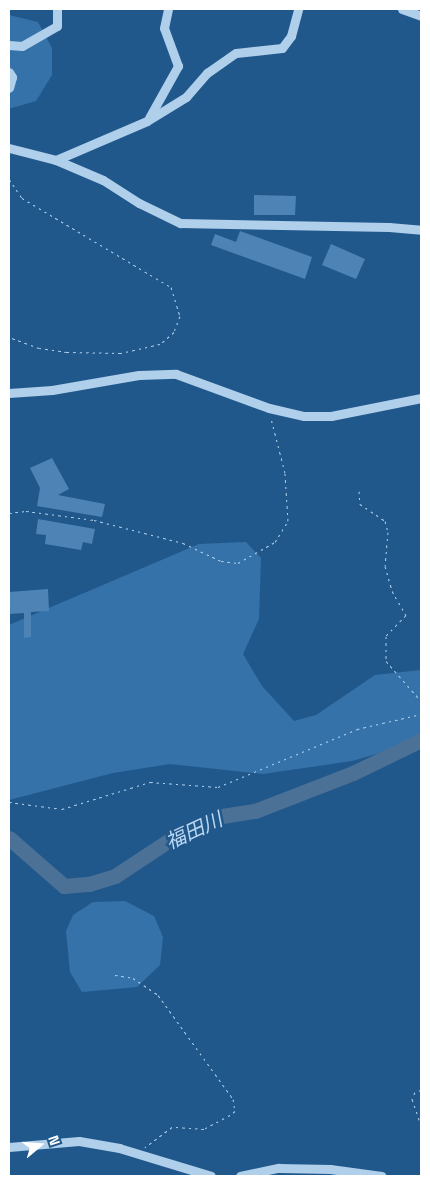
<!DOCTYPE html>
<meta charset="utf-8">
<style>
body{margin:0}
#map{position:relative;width:430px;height:1185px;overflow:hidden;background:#21588c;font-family:"Space Grotesk","Noto Sans JP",sans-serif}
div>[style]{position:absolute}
.green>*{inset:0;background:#3572a9}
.river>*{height:15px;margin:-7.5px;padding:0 7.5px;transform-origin:7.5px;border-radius:7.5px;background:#4b7196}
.building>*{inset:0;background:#4e83b5}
.path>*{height:1px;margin-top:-0.5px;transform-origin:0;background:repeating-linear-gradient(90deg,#afcfeb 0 2.5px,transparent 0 6.5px)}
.minor>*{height:9px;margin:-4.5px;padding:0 4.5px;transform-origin:4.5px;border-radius:4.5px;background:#afcfeb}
span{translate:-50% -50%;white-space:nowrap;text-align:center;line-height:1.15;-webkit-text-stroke:5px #21588c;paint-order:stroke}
.water-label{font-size:20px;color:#bbd8f2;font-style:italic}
.frame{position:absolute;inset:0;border:10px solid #fff;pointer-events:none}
.north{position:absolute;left:15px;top:1120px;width:50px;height:50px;-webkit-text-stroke:4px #21588c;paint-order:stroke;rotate:72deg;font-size:14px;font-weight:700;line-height:20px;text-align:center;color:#fff}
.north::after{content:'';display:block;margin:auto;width:18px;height:22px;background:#fff;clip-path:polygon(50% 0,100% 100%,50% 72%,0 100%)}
</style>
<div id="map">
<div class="green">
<div style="clip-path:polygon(9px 15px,38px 22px,52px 48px,52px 75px,36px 101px,12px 108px,9px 108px)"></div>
<div style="clip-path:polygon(246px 542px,261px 558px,259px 619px,243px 654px,262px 686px,294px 721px,316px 715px,375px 675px,421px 670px,421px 741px,352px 761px,263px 774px,170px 764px,113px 773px,9px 800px,9px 625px,199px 544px)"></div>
<div style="clip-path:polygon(125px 901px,154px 916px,163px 937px,160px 965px,137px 987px,82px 992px,70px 972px,66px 931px,73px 915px,93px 902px)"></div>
</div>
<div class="river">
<div style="left:9px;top:838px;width:73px;rotate:41.1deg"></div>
<div style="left:64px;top:886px;width:25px;rotate:-5deg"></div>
<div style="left:89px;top:884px;width:27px;rotate:-17deg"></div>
<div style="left:115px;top:876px;width:78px;rotate:-33.5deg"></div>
<div style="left:180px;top:833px;width:45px;rotate:-22deg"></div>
<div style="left:222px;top:816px;width:33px;rotate:-9deg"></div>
<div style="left:255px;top:811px;width:105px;rotate:-21.2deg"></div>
<div style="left:353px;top:773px;width:76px;rotate:-25.9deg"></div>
</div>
<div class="building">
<div style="clip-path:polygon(254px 195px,296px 196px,295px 215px,254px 215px)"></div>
<div style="clip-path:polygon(240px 231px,312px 257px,305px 279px,211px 245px,215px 234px,236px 242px)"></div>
<div style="clip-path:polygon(331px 244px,365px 259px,356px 279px,322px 265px)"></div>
<div style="clip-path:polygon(52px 458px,69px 489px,58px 495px,105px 504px,102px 517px,37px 506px,40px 488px,30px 468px)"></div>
<div style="clip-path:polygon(38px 519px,95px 529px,92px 544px,83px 542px,81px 550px,45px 544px,46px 535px,36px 534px)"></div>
<div style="clip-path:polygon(48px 589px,49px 611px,31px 612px,31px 637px,24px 638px,24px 613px,9px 614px,9px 592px)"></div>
</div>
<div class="path">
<div style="left:9px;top:179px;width:23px;rotate:56deg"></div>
<div style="left:22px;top:198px;width:174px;rotate:30.9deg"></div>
<div style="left:171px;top:287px;width:30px;rotate:73deg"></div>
<div style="left:180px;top:316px;width:17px;rotate:111deg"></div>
<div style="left:174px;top:332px;width:18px;rotate:139deg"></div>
<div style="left:160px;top:344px;width:40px;rotate:167deg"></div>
<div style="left:121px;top:353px;width:54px;rotate:-178.9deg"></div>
<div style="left:67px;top:352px;width:28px;rotate:-172deg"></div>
<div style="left:39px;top:348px;width:32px;rotate:-160deg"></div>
<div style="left:359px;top:491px;width:13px;rotate:86deg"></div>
<div style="left:360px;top:504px;width:30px;rotate:34deg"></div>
<div style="left:385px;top:521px;width:11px;rotate:75deg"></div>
<div style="left:388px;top:532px;width:34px;rotate:95deg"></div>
<div style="left:385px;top:566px;width:26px;rotate:74deg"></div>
<div style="left:392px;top:591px;width:28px;rotate:60deg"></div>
<div style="left:406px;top:615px;width:29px;rotate:134deg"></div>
<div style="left:386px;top:636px;width:25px;rotate:90deg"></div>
<div style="left:386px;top:661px;width:53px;rotate:48.8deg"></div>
<div style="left:9px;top:513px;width:17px;rotate:-7deg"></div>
<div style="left:26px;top:511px;width:69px;rotate:7.5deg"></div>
<div style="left:94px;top:520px;width:92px;rotate:14.5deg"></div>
<div style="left:183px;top:543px;width:42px;rotate:25.3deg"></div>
<div style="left:221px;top:561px;width:17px;rotate:7deg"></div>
<div style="left:238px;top:563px;width:43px;rotate:-29.6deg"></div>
<div style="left:275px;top:542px;width:25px;rotate:-58deg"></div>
<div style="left:288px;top:521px;width:48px;rotate:-93.6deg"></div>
<div style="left:285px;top:473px;width:57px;rotate:-104.3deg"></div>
<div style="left:9px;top:802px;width:53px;rotate:7.5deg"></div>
<div style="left:62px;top:809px;width:92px;rotate:-17.1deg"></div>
<div style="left:150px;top:782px;width:68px;rotate:4.2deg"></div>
<div style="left:218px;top:787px;width:151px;rotate:-22.6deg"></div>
<div style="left:357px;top:729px;width:66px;rotate:-13.2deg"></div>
<div style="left:115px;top:975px;width:18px;rotate:9deg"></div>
<div style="left:133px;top:978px;width:30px;rotate:34deg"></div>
<div style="left:158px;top:995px;width:128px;rotate:54.2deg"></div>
<div style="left:233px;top:1099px;width:12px;rotate:81deg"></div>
<div style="left:235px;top:1111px;width:6px;rotate:141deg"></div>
<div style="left:230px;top:1115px;width:30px;rotate:152deg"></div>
<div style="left:204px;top:1129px;width:32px;rotate:-176deg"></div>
<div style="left:172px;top:1127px;width:34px;rotate:143deg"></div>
<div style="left:421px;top:1090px;width:6px;rotate:162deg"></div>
<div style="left:415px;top:1092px;width:8px;rotate:113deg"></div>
<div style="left:412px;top:1099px;width:28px;rotate:71deg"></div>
</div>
<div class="minor">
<div style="left:402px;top:9px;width:20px;rotate:20deg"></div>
<div style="left:9px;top:45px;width:13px;rotate:4deg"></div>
<div style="left:22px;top:46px;width:40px;rotate:-29.7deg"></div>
<div style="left:57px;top:26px;width:17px;rotate:-90deg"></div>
<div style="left:9px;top:72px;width:6px;rotate:59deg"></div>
<div style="left:12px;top:77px;width:11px;rotate:105deg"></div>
<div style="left:149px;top:118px;width:60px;rotate:-60.9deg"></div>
<div style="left:178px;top:66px;width:40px;rotate:-110.2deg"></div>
<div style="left:164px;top:28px;width:19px;rotate:-78deg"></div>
<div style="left:9px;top:148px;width:49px;rotate:14.3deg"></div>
<div style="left:56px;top:160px;width:51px;rotate:23.1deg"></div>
<div style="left:103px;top:180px;width:43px;rotate:32.6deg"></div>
<div style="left:139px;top:203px;width:46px;rotate:26deg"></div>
<div style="left:180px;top:223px;width:209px;rotate:1.1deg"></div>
<div style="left:389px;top:227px;width:32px;rotate:5deg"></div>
<div style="left:56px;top:160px;width:99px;rotate:-23.2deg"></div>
<div style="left:147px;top:121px;width:46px;rotate:-31.6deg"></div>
<div style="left:186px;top:97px;width:32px;rotate:-49deg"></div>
<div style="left:207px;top:73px;width:35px;rotate:-35deg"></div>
<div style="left:236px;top:53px;width:46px;rotate:-6.2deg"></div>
<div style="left:282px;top:48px;width:15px;rotate:-53deg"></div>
<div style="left:291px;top:36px;width:28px;rotate:-75deg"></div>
<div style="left:9px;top:393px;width:43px;rotate:-4deg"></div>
<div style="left:52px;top:390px;width:88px;rotate:-9.8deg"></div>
<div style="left:139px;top:375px;width:37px;rotate:-2deg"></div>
<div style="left:176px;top:374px;width:99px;rotate:20.1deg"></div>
<div style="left:269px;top:408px;width:36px;rotate:13deg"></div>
<div style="left:304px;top:416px;width:27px"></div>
<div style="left:331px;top:416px;width:92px;rotate:-11.3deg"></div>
<div style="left:9px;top:1147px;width:70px;rotate:-4.9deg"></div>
<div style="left:79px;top:1141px;width:41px;rotate:9.9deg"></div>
<div style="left:119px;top:1148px;width:96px;rotate:16.9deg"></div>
<div style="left:240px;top:1176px;width:40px;rotate:-12deg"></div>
<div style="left:279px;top:1168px;width:51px;rotate:1.1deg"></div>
<div style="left:330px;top:1169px;width:52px;rotate:7.7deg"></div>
</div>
<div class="water-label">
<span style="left:194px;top:831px;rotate:-25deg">福田川</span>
</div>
<div class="frame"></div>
<div class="north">N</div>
</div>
